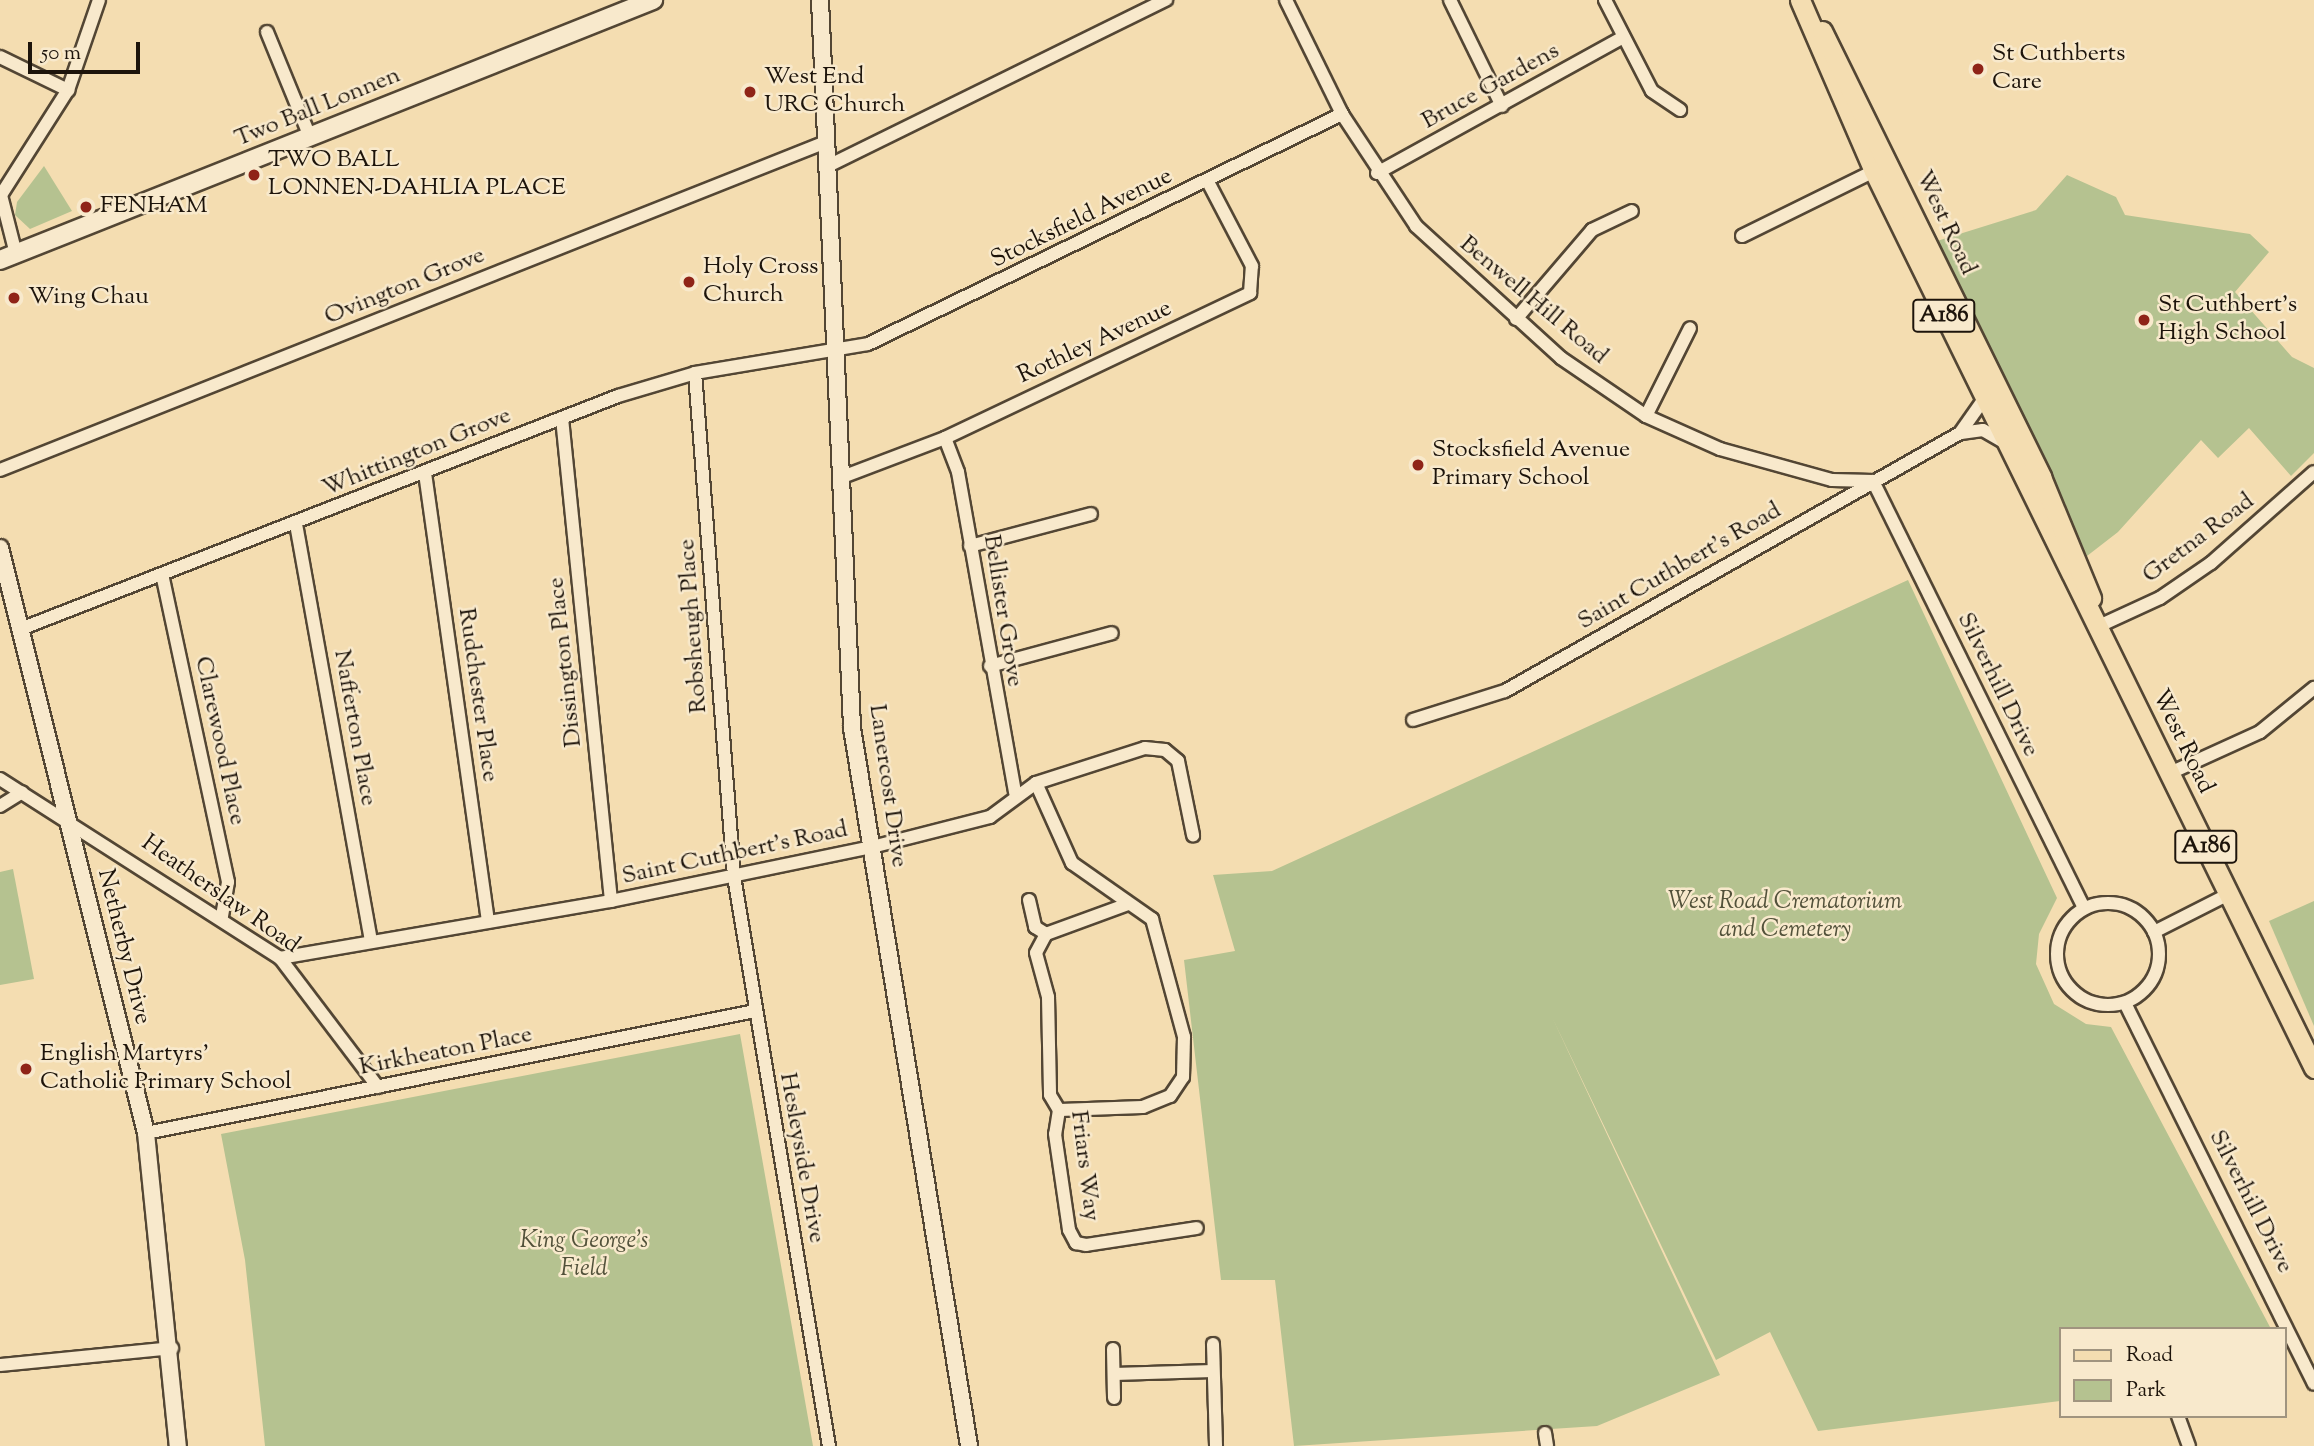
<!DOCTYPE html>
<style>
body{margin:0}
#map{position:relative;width:2314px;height:1446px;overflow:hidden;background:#f4ddb1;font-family:"Sorts Mill Goudy",serif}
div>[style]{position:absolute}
.green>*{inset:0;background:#b5c290}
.roads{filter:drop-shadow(2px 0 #534634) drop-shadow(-2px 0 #534634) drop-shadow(0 2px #534634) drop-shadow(0 -2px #534634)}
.minor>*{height:12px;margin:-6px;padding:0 6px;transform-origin:6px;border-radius:6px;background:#f8e9cc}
.minor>.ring{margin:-6px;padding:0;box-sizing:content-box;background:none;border:12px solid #f8e9cc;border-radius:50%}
.tertiary>*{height:16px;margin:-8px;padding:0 8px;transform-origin:8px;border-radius:8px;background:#f8e9cc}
.secondary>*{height:18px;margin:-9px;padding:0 9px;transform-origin:9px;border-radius:9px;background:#f8e9cc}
.primary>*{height:19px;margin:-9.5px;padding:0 9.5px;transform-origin:9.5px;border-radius:9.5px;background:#f4ddb1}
.dots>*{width:19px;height:19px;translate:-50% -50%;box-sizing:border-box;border:4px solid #f8e9cc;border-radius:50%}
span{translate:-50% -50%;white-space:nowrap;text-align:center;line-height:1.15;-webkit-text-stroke:5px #f8e9cc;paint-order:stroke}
.shield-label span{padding:2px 5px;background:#f8e9cc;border:2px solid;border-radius:5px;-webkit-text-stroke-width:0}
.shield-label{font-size:23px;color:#1d140b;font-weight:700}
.poi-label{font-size:24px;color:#1d140b}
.left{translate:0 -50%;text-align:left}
.street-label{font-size:24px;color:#1d140b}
.park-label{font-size:24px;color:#52513a;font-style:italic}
.legend{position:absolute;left:2059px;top:1327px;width:228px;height:91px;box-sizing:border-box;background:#f8e9cc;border:2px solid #a0947f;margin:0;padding:9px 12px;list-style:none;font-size:21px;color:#1d140b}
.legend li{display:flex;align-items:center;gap:14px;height:35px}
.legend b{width:35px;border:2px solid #a0947f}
.scale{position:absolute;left:28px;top:42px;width:112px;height:32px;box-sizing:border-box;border:4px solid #1d140b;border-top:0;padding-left:9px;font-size:21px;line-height:24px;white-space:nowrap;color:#1d140b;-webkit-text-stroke:5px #f8e9cc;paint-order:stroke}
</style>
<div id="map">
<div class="green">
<div style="clip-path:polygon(44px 166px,72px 211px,30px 229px,15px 215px,17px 202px)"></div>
<div style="clip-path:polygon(2067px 175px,2116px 197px,2125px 215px,2250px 234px,2269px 252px,2235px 292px,2292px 357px,2314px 368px,2314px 453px,2291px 476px,2249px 428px,2218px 458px,2201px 440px,2118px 532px,2087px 556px,1937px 241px,2036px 210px)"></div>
<div style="clip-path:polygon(1908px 580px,2057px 898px,2039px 934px,2036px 964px,2054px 1004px,2086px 1024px,2111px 1027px,2270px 1327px,2060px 1329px,2060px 1401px,1818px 1431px,1770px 1332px,1716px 1360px,1552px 1017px,1720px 1375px,1597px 1426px,1294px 1446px,1275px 1280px,1221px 1280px,1184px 960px,1235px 951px,1213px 875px,1272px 871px)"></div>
<div style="clip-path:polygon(13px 869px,34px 979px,0 985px,0 872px)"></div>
<div style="clip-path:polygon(2314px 901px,2314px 1026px,2269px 921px)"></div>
<div style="clip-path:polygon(740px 1034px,813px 1446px,265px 1446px,245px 1260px,221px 1134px)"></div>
</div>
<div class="roads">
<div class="minor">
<div style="left:1286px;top:0;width:127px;rotate:63.8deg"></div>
<div style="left:1342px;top:114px;width:134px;rotate:56.5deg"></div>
<div style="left:1416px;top:226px;width:196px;rotate:42.3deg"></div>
<div style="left:1561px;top:358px;width:103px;rotate:34.3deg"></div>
<div style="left:1646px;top:416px;width:81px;rotate:24deg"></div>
<div style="left:1720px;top:449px;width:116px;rotate:15.5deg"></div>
<div style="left:1832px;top:480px;width:41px;rotate:1.4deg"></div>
<div style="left:1873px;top:481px;width:476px;rotate:63.7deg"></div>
<div style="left:1450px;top:0;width:118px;rotate:63.9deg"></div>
<div style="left:1605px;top:0;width:102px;rotate:62.7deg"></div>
<div style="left:1652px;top:91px;width:34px;rotate:34deg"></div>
<div style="left:267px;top:32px;width:113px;rotate:67.7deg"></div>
<div style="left:0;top:57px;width:76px;rotate:25.9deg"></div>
<div style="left:828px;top:166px;width:377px;rotate:-26.2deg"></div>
<div style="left:1377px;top:173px;width:281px;rotate:-28.9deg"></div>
<div style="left:1742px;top:236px;width:154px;rotate:-26.2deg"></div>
<div style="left:16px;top:254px;width:61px;rotate:-104.3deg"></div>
<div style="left:1px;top:195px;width:125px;rotate:-57.5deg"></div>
<div style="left:68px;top:90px;width:95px;rotate:-71deg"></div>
<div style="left:1516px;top:319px;width:117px;rotate:-49.5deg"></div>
<div style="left:1592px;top:230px;width:44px;rotate:-25.4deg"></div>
<div style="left:695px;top:373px;width:505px;rotate:85.57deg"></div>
<div style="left:734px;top:876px;width:578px;rotate:80.54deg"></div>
<div style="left:1646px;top:416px;width:98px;rotate:-63.4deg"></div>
<div style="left:562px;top:418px;width:485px;rotate:84.2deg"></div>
<div style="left:1961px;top:433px;width:22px;rotate:-8deg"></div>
<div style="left:1983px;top:430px;width:24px;rotate:30deg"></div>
<div style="left:945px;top:438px;width:36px;rotate:69deg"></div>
<div style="left:958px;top:472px;width:326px;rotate:79.9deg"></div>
<div style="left:0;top:470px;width:889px;rotate:-21.66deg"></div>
<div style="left:425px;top:473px;width:453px;rotate:82deg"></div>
<div style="left:845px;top:476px;width:107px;rotate:-20.8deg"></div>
<div style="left:945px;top:438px;width:338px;rotate:-25.4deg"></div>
<div style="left:1250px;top:293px;width:27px;rotate:-86deg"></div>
<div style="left:1252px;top:266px;width:95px;rotate:-117.6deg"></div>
<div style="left:296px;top:524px;width:422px;rotate:79.8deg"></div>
<div style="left:970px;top:546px;width:125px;rotate:-14.8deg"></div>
<div style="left:162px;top:574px;width:315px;rotate:77.9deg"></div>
<div style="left:228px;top:882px;width:36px;rotate:100deg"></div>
<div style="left:2099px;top:626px;width:67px;rotate:-24.7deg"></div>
<div style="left:2160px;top:598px;width:62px;rotate:-34.5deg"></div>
<div style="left:2211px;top:563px;width:137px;rotate:-41.5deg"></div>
<div style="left:23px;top:628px;width:639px;rotate:-21.3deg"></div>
<div style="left:618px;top:396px;width:80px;rotate:-16.6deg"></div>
<div style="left:695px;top:373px;width:175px;rotate:-9.5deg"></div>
<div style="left:868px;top:344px;width:527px;rotate:-25.88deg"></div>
<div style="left:990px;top:666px;width:126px;rotate:-15.1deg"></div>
<div style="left:1413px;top:720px;width:96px;rotate:-17.5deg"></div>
<div style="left:1505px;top:691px;width:523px;rotate:-29.55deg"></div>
<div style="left:1960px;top:433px;width:42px;rotate:-54.8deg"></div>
<div style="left:2170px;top:773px;width:99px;rotate:-24.5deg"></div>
<div style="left:2260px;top:732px;width:70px;rotate:-39.2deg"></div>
<div style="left:0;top:779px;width:332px;rotate:32.6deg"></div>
<div style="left:280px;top:958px;width:162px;rotate:52.8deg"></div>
<div style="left:1036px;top:783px;width:88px;rotate:65.8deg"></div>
<div style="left:1072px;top:863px;width:98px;rotate:35deg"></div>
<div style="left:1152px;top:919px;width:122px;rotate:74.8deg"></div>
<div style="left:1184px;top:1037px;width:40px;rotate:91.4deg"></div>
<div style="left:1183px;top:1077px;width:23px;rotate:124deg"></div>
<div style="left:1170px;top:1096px;width:29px;rotate:158deg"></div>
<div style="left:1143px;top:1107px;width:84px;rotate:178deg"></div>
<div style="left:0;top:806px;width:26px;rotate:-32deg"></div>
<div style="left:1029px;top:900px;width:28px;rotate:77deg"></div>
<div style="left:1035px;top:927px;width:13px;rotate:32deg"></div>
<div style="left:1046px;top:934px;width:87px;rotate:-20.1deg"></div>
<div class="ring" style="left:2057px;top:903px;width:90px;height:90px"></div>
<div style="left:2154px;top:932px;width:84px;rotate:-26.9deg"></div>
<div style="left:1046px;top:934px;width:21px;rotate:118deg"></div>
<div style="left:1036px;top:953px;width:46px;rotate:74.7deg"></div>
<div style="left:1048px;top:997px;width:98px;rotate:88.8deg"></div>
<div style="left:1050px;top:1095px;width:17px;rotate:59deg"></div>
<div style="left:1059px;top:1110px;width:24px;rotate:99deg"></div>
<div style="left:1055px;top:1134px;width:97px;rotate:81.7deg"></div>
<div style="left:1069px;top:1230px;width:15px;rotate:62deg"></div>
<div style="left:1076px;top:1243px;width:10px;rotate:11deg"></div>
<div style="left:1086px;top:1245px;width:112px;rotate:-8.7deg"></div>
<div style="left:280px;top:958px;width:336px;rotate:-9.8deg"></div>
<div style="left:611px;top:901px;width:267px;rotate:-11.7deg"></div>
<div style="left:872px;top:847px;width:122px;rotate:-14.3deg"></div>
<div style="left:990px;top:817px;width:57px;rotate:-36.5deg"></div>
<div style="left:1036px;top:783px;width:114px;rotate:-17.8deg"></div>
<div style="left:1145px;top:748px;width:20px;rotate:6deg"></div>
<div style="left:1165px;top:750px;width:17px;rotate:40deg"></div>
<div style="left:1178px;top:761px;width:76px;rotate:78.5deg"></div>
<div style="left:2125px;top:1003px;width:425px;rotate:63.6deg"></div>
<div style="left:146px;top:1133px;width:621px;rotate:-11.33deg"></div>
<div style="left:1213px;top:1344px;width:102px;rotate:88.3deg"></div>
<div style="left:1113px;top:1349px;width:49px;rotate:88.8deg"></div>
<div style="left:0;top:1365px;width:173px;rotate:-5.6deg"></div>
<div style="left:1114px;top:1374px;width:99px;rotate:-1.7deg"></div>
<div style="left:2178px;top:1416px;width:32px;rotate:70deg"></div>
<div style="left:1545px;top:1433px;width:13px;rotate:81deg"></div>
</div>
<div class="tertiary">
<div style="left:820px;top:0;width:729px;rotate:87.48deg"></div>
<div style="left:852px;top:728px;width:727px;rotate:80.74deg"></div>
<div style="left:0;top:548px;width:603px;rotate:75.99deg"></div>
<div style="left:146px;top:1133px;width:315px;rotate:84.2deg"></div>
</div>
<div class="secondary">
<div style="left:0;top:260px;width:703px;rotate:-21.71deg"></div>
</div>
<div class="primary">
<div style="left:1800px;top:0;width:186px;rotate:66.6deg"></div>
<div style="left:1874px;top:171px;width:999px;rotate:63.87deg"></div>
<div style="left:1822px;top:31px;width:497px;rotate:63.8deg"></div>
<div style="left:2041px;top:477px;width:131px;rotate:67.5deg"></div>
</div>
</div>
<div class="dots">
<div style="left:1978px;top:69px;background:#8f2418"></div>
<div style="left:750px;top:92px;background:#8f2418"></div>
<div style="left:254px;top:175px;background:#8f2418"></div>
<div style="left:86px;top:207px;background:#8f2418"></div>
<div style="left:689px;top:282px;background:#8f2418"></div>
<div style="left:14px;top:298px;background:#8f2418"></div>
<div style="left:2144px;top:320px;background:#8f2418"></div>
<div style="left:1418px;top:465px;background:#8f2418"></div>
<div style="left:26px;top:1069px;background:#8f2418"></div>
</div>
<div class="shield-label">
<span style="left:1944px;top:316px">A186</span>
<span style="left:2206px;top:847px">A186</span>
</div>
<div class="poi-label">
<span class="left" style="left:1992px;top:69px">St Cuthberts<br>Care</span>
<span class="left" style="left:764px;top:92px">West End<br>URC Church</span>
<span class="left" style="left:268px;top:175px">TWO BALL<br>LONNEN-DAHLIA PLACE</span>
<span class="left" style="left:100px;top:207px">FENHAM</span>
<span class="left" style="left:703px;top:282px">Holy Cross<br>Church</span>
<span class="left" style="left:28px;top:298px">Wing Chau</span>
<span class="left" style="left:2158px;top:320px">St Cuthbert's<br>High School</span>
<span class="left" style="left:1432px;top:465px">Stocksfield Avenue<br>Primary School</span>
<span class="left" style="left:40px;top:1069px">English Martyrs'<br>Catholic Primary School</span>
</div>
<div class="street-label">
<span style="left:1491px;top:87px;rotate:-29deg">Bruce Gardens</span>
<span style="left:318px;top:108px;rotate:-22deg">Two Ball Lonnen</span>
<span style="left:1082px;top:219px;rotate:-26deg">Stocksfield Avenue</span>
<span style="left:1945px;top:223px;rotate:65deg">West Road</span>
<span style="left:405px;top:287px;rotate:-22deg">Ovington Grove</span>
<span style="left:1533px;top:301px;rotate:40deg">Benwell Hill Road</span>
<span style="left:1095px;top:343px;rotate:-25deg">Rothley Avenue</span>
<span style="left:417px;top:453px;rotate:-22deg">Whittington Grove</span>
<span style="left:2199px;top:539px;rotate:-37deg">Gretna Road</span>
<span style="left:1680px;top:567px;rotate:-30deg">Saint Cuthbert's Road</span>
<span style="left:1002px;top:611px;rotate:81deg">Bellister Grove</span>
<span style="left:694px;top:626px;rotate:-94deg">Robsheugh Place</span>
<span style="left:566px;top:662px;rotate:-96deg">Dissington Place</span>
<span style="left:1997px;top:685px;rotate:64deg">Silverhill Drive</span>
<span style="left:477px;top:695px;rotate:82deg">Rudchester Place</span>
<span style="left:354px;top:728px;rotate:80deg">Nafferton Place</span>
<span style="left:219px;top:741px;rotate:78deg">Clarewood Place</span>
<span style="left:2182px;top:742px;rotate:64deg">West Road</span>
<span style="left:887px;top:786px;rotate:82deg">Lanercost Drive</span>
<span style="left:735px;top:854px;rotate:-12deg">Saint Cuthbert's Road</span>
<span style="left:220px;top:895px;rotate:35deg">Heatherslaw Road</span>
<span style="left:123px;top:947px;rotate:76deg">Netherby Drive</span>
<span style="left:446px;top:1052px;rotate:-11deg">Kirkheaton Place</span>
<span style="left:801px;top:1158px;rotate:80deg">Hesleyside Drive</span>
<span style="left:1084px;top:1166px;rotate:83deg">Friars Way</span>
<span style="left:2250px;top:1202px;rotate:63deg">Silverhill Drive</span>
</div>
<div class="park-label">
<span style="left:1785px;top:917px">West Road Crematorium<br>and Cemetery</span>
<span style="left:584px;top:1256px">King George's<br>Field</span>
</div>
<ul class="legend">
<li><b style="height:9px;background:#f4ddb1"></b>Road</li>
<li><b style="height:19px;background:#b5c290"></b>Park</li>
</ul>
<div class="scale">50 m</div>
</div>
